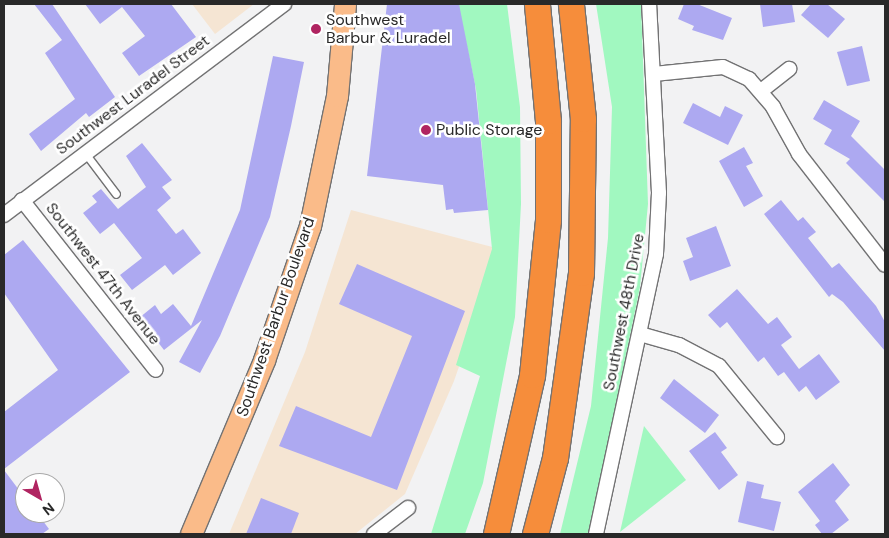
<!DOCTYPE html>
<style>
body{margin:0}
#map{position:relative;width:889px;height:538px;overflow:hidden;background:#f2f2f3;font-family:"DM Sans",sans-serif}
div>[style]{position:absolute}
.commercial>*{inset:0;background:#f5e5d3}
.green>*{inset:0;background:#a1f8c0}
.building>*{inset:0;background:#ada9f1}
.roads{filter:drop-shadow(1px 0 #727273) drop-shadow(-1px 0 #727273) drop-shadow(0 1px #727273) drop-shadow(0 -1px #727273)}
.lane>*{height:7px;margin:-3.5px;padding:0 3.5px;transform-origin:3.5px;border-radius:3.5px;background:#fff}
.street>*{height:14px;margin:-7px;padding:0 7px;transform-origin:7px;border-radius:7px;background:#fff}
.primary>*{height:21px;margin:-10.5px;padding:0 10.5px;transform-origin:10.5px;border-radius:10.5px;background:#fabb89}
.highway>*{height:25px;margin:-12.5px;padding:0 12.5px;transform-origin:12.5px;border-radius:12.5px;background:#f68d3b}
.dots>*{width:14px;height:14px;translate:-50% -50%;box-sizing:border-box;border:2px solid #fff;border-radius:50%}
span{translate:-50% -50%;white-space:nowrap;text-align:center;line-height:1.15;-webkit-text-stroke:5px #fff;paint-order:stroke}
.poi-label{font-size:16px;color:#292929}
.left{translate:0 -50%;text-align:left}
.street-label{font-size:16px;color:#292929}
.frame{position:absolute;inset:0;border:5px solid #292929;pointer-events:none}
.north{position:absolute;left:15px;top:473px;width:50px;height:50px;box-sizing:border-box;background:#fff;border:1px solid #a9a9a9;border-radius:50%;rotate:142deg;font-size:14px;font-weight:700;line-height:20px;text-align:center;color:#292929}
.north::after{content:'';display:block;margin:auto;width:18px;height:22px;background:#b02461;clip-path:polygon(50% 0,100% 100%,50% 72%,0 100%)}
</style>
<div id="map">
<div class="commercial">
<div style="clip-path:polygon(192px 4px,254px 4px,215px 34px)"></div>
<div style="clip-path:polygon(351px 210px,500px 249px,454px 381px,405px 494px,355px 534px,229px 534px,305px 352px)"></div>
</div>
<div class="green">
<div style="clip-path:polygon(458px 4px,507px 4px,520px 107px,521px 204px,515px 317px,483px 483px,465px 534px,431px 534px,480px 376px,456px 365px,492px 249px,476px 89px)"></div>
<div style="clip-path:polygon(596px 4px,641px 4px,648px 204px,640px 287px,589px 534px,560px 534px,591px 406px,608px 238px,612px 107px)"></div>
<div style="clip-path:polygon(644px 426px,686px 480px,620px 532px)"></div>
</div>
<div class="building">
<div style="clip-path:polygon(34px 4px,52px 4px,115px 97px,89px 117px,86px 113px,41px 151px,29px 134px,75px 99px,45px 53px,62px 40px)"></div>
<div style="clip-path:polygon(85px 4px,171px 4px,196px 37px,139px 76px,122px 53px,145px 36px,122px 7px,100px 24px)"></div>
<div style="clip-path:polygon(387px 4px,459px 4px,475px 84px,488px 210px,454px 213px,453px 209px,446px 210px,443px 185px,367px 176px)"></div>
<div style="clip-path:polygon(684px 4px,697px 4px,732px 18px,723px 40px,692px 30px,694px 26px,678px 19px)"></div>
<div style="clip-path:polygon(760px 4px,792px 4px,795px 22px,763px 27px)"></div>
<div style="clip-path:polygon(811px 4px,827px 4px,845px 19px,828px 38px,801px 15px)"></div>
<div style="clip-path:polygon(862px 46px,870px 81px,847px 86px,837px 52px)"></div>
<div style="clip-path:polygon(273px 56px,304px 62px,291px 126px,270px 217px,220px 336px,200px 373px,179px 362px,202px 320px,164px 350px,139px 318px,155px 305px,161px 314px,173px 304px,191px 326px,240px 210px)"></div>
<div style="clip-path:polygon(824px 100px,860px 121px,851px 136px,885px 170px,885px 202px,846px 163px,850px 159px,824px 144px,832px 130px,813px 119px)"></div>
<div style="clip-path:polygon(693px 103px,720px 117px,725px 106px,743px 115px,728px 145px,683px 123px)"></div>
<div style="clip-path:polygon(142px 143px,172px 180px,162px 187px,171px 198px,157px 210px,176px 234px,183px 229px,201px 253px,173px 275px,165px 265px,132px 290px,120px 275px,142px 258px,114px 223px,100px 234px,83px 213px,97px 202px,92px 196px,101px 189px,118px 209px,146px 187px,126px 156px)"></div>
<div style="clip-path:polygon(744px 147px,753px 163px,746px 166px,763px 196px,744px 207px,719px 161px)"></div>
<div style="clip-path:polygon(781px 200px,798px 221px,803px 217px,816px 232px,808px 238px,832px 268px,839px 263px,876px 306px,885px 322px,885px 351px,843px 302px,832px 294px,829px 297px,764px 214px)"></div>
<div style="clip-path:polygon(716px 226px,731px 266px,690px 281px,683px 261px,693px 257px,686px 238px)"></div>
<div style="clip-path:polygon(23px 240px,130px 372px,4px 469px,4px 412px,58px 370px,4px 293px,4px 255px)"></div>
<div style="clip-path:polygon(357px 264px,465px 311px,397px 490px,279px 446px,296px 406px,371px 437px,412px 336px,339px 304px)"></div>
<div style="clip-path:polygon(737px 289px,768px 324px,777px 317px,792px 337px,781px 345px,799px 369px,819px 354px,840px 382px,816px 400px,806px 386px,799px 392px,784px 372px,778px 376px,764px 357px,758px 362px,727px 322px,720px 328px,708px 315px)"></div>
<div style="clip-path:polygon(674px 379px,719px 415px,705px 433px,660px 398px)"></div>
<div style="clip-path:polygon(715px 432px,727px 448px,721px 452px,738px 475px,719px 490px,689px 451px)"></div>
<div style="clip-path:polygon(833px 463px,850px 485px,835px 501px,849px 520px,831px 534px,822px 534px,815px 525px,820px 521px,798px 492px)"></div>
<div style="clip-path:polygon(4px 470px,25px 498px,25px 513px,37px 513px,49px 529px,42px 534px,4px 534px)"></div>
<div style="clip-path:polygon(747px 481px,764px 485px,761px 498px,781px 502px,774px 531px,738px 522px)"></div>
<div style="clip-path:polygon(261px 498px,299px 513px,291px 534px,246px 534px)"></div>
</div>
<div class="roads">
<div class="lane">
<div style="left:85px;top:153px;width:51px;rotate:52.9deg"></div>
</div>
<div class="street">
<div style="left:654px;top:74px;width:69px;rotate:-5.8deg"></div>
<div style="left:723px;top:67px;width:29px;rotate:25deg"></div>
<div style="left:749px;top:79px;width:37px;rotate:49deg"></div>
<div style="left:773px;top:107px;width:54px;rotate:61deg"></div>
<div style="left:799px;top:154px;width:140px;rotate:52.2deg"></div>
<div style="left:761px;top:91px;width:36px;rotate:-38deg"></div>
<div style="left:22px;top:200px;width:216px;rotate:51.8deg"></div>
<div style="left:4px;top:215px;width:351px;rotate:-37deg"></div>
<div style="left:640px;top:334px;width:41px;rotate:15.8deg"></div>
<div style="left:679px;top:345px;width:45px;rotate:27.7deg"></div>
<div style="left:719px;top:366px;width:92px;rotate:50.8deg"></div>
<div style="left:374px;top:534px;width:43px;rotate:-37.4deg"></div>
<div style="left:596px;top:534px;width:286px;rotate:-77.9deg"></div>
<div style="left:656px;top:254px;width:61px;rotate:-87.2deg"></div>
<div style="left:659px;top:193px;width:189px;rotate:-93deg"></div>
</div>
<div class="primary">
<div style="left:191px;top:534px;width:189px;rotate:-67.2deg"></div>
<div style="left:264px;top:360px;width:142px;rotate:-71.1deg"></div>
<div style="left:310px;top:226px;width:133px;rotate:-78.3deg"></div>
<div style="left:337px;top:96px;width:92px;rotate:-85deg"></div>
</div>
<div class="highway">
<div style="left:496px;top:534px;width:163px;rotate:-77.2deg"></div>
<div style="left:532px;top:375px;width:156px;rotate:-84.1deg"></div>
<div style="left:548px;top:220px;width:99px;rotate:-90deg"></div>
<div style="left:548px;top:121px;width:118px;rotate:-95.4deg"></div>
<div style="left:535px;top:534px;width:79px;rotate:-75.3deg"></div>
<div style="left:555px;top:458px;width:187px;rotate:-82deg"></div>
<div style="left:581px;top:273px;width:154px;rotate:-89.3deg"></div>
<div style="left:583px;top:119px;width:116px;rotate:-96deg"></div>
</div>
</div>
<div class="dots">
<div style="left:316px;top:29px;background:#b02461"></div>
<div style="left:426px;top:130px;background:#b02461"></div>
</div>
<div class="poi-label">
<span class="left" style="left:326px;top:29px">Southwest<br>Barbur &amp; Luradel</span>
<span class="left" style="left:436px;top:130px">Public Storage</span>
</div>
<div class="street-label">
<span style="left:133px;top:95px;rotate:-37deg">Southwest Luradel Street</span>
<span style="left:103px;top:274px;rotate:52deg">Southwest 47th Avenue</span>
<span style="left:624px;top:312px;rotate:-79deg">Southwest 48th Drive</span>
<span style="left:276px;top:317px;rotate:-71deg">Southwest Barbur Boulevard</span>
</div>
<div class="frame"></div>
<div class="north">N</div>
</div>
